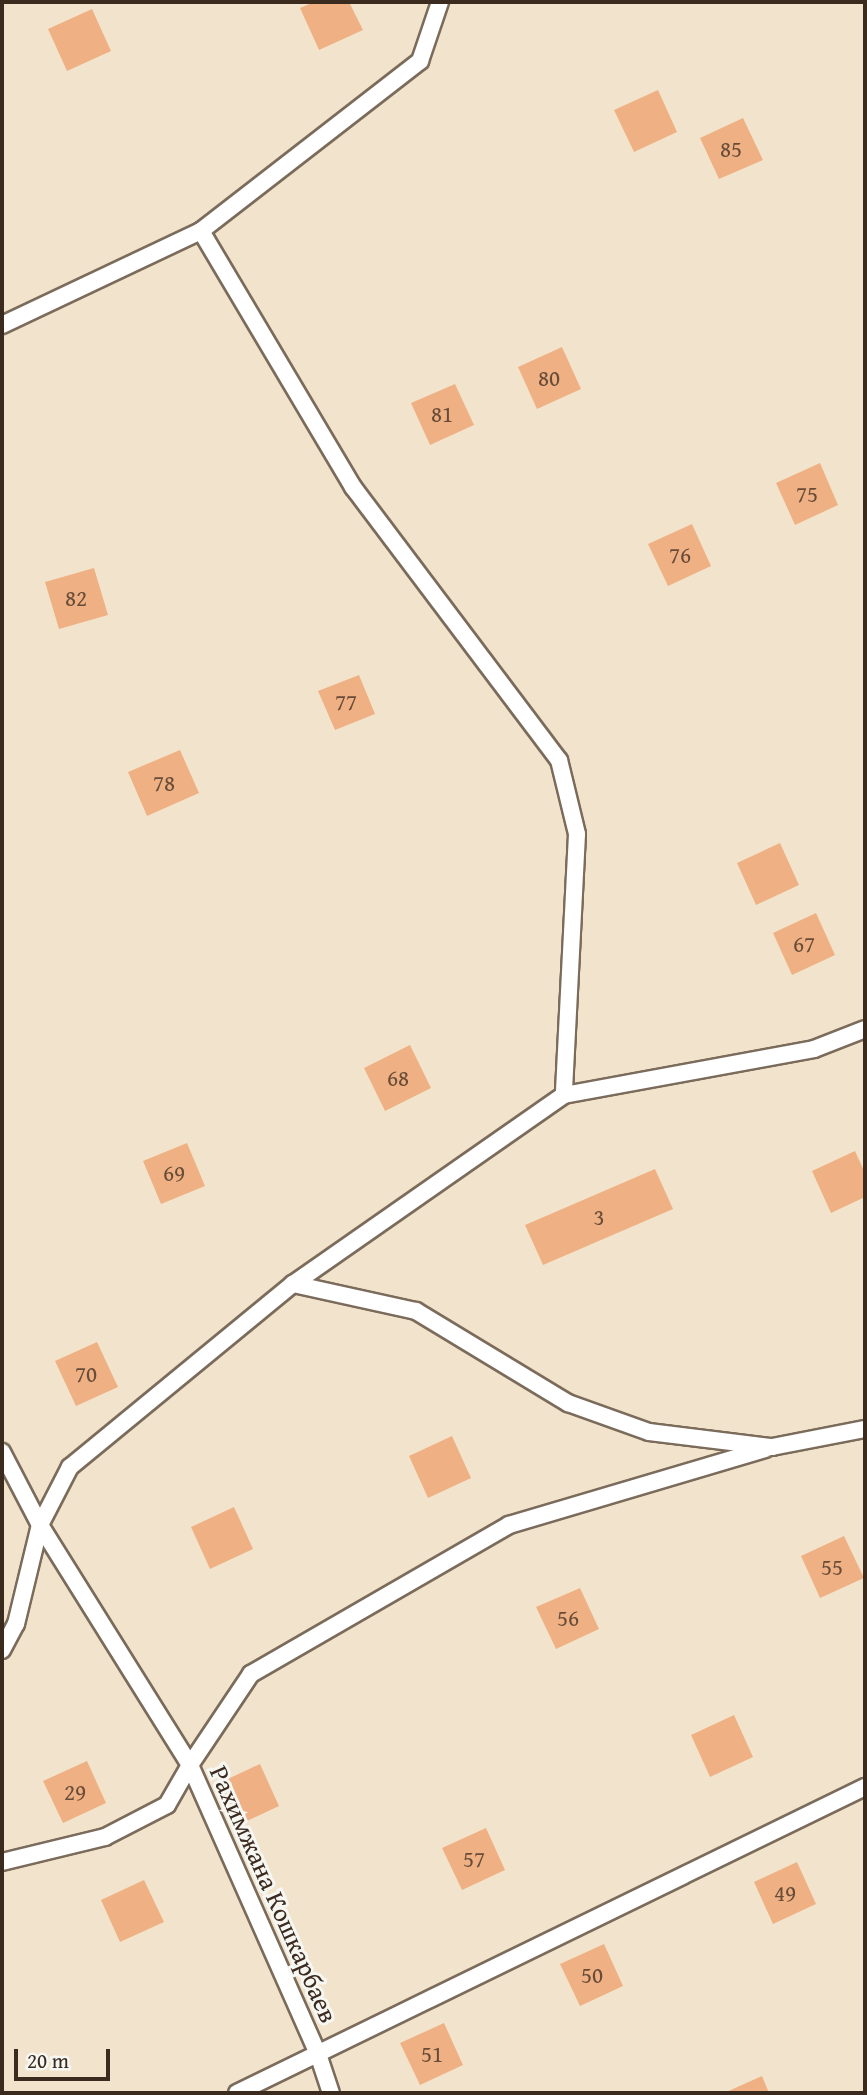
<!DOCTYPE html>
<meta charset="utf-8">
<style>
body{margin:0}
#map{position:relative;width:867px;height:2095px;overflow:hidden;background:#f2e4cc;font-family:"Gentium Book Plus",serif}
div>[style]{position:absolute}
.building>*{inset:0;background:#efb184}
.roads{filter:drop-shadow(2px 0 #7b6b5b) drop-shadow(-2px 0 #7b6b5b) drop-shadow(0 2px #7b6b5b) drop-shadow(0 -2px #7b6b5b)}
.lane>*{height:16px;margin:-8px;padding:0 8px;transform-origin:8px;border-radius:8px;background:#fff}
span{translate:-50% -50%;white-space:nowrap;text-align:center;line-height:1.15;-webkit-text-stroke:6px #f6f6f2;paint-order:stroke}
.number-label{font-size:23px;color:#684c38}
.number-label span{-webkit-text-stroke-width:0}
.street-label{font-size:26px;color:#3b2a1e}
.frame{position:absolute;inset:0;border:4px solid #3b2a1e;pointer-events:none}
.scale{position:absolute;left:14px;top:2049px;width:96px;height:32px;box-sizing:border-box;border:4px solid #3b2a1e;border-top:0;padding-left:9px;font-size:21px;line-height:24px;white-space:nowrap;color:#3b2a1e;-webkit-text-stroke:5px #f6f6f2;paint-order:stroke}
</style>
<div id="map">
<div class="building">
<div style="clip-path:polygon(314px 2px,349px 2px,363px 30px,319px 50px,300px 8px)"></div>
<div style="clip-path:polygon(92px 9px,111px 51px,67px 71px,48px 29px)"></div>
<div style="clip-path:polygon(658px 90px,677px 132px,634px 152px,614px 110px)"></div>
<div style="clip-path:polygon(743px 118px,763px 160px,719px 179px,700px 138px)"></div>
<div style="clip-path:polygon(562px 347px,581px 389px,537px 409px,518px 367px)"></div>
<div style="clip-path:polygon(455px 384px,474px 425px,430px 445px,411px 403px)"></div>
<div style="clip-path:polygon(820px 463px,838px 505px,795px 525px,776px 483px)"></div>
<div style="clip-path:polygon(692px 524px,711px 566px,668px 586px,648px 544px)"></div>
<div style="clip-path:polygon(94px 568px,108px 615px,59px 629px,45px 582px)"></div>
<div style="clip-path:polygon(359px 675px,375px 714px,335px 730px,318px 691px)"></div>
<div style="clip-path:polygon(180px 750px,199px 793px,147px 816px,128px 772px)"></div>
<div style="clip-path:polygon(780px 843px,799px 885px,756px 905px,737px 863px)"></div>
<div style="clip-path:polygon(816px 913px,835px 955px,792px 975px,773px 933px)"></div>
<div style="clip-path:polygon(410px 1045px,431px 1088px,385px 1111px,364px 1068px)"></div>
<div style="clip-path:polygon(187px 1143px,205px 1186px,161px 1204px,143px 1161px)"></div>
<div style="clip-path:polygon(855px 1151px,865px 1173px,865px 1197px,831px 1213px,812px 1171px)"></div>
<div style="clip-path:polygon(655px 1169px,673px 1209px,543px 1265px,525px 1225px)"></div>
<div style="clip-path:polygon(97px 1342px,118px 1387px,76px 1406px,55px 1361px)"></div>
<div style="clip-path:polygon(452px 1436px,471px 1478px,428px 1498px,409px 1456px)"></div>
<div style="clip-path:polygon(234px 1507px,253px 1549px,210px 1569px,191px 1527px)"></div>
<div style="clip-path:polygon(844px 1536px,864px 1578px,820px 1598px,801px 1556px)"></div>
<div style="clip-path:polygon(580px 1588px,599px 1629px,556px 1649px,536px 1607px)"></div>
<div style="clip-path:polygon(734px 1715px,753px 1757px,710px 1777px,691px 1735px)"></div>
<div style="clip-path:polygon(87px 1761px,106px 1803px,63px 1823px,43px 1781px)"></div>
<div style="clip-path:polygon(260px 1764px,279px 1806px,236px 1826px,217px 1784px)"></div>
<div style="clip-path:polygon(486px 1828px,505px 1870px,462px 1890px,442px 1848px)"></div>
<div style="clip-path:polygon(797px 1862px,816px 1904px,773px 1924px,754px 1882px)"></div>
<div style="clip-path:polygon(144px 1880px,164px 1922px,120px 1942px,101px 1900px)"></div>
<div style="clip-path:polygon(604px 1944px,623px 1986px,580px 2006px,560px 1964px)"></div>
<div style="clip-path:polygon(444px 2023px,463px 2065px,420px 2085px,400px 2043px)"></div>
<div style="clip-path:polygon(762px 2076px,769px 2093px,724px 2093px)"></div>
</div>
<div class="roads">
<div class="lane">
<div style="left:440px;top:2px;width:62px;rotate:108.7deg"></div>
<div style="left:420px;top:61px;width:277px;rotate:142.2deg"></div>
<div style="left:201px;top:231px;width:298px;rotate:59.3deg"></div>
<div style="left:353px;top:487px;width:342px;rotate:53deg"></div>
<div style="left:559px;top:760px;width:76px;rotate:76.3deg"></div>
<div style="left:577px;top:834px;width:261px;rotate:92.9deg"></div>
<div style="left:2px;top:325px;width:220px;rotate:-25.3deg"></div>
<div style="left:293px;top:1284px;width:330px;rotate:-34.9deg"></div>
<div style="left:564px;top:1095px;width:254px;rotate:-10.4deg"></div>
<div style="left:814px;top:1049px;width:55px;rotate:-21.4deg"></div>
<div style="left:2px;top:1452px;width:82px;rotate:62.5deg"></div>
<div style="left:40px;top:1525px;width:283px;rotate:58deg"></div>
<div style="left:190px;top:1765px;width:110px;rotate:-56.2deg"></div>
<div style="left:251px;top:1674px;width:298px;rotate:-30deg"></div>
<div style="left:509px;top:1525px;width:267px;rotate:-16.5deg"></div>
<div style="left:2px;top:1650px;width:30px;rotate:-62deg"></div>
<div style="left:16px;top:1624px;width:102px;rotate:-76.4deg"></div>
<div style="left:40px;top:1525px;width:65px;rotate:-62.7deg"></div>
<div style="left:70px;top:1467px;width:288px;rotate:-39.4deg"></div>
<div style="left:293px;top:1284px;width:126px;rotate:12.4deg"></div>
<div style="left:416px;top:1311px;width:178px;rotate:31.2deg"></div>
<div style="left:568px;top:1403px;width:86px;rotate:19.7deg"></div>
<div style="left:649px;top:1432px;width:124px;rotate:7deg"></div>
<div style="left:772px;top:1447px;width:95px;rotate:-11deg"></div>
<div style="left:2px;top:1862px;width:106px;rotate:-13.6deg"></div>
<div style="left:105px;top:1837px;width:70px;rotate:-27.3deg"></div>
<div style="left:167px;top:1805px;width:46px;rotate:-60.1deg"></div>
<div style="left:190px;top:1765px;width:316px;rotate:66.1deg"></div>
<div style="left:318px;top:2054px;width:41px;rotate:71.6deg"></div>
<div style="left:237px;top:2093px;width:699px;rotate:-25.98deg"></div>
</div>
</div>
<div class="number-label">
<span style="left:731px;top:149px">85</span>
<span style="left:549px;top:378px">80</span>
<span style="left:442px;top:414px">81</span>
<span style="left:807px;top:494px">75</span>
<span style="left:680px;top:555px">76</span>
<span style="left:76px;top:598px">82</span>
<span style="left:346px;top:702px">77</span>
<span style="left:164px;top:783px">78</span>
<span style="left:804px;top:944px">67</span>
<span style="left:398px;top:1078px">68</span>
<span style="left:174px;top:1173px">69</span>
<span style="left:599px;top:1217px">3</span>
<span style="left:86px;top:1374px">70</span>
<span style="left:832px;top:1567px">55</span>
<span style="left:568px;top:1618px">56</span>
<span style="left:75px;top:1792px">29</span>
<span style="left:474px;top:1859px">57</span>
<span style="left:785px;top:1893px">49</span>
<span style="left:592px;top:1975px">50</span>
<span style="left:432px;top:2054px">51</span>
</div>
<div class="street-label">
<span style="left:274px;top:1894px;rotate:66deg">Рахимжана Кошкарбаев</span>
</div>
<div class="frame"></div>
<div class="scale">20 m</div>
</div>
